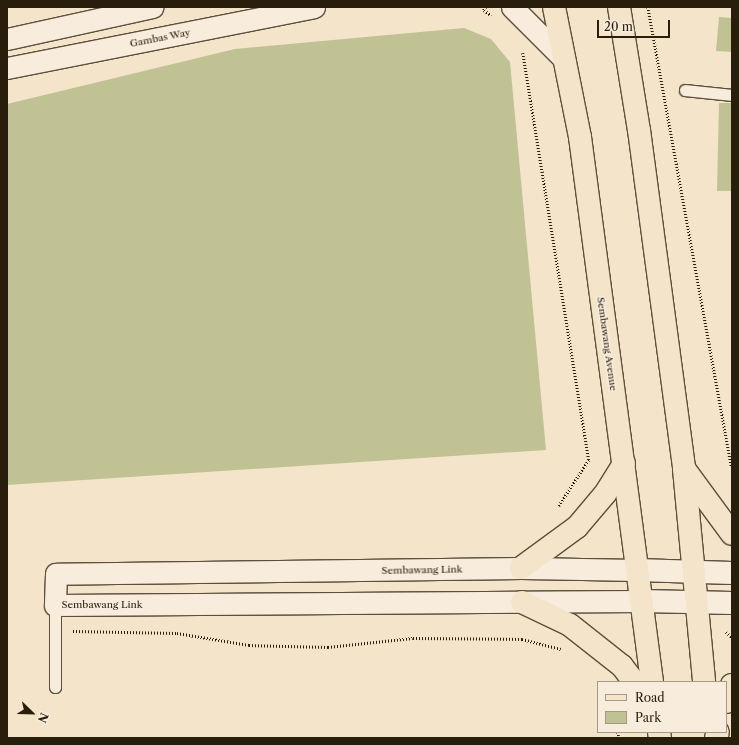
<!DOCTYPE html>
<style>
body{margin:0}
#map{position:relative;width:739px;height:745px;overflow:hidden;background:#f4e4ca;font-family:"Libre Caslon Text",serif}
div>[style]{position:absolute}
.green>*{inset:0;background:#c0c294}
.path>*{height:2.5px;margin-top:-1.25px;transform-origin:0;background:repeating-linear-gradient(90deg,#291d0c 0 1px,transparent 0 3px)}
.roads{filter:drop-shadow(1px 0 #5c4f3c) drop-shadow(-1px 0 #5c4f3c) drop-shadow(0 1px #5c4f3c) drop-shadow(0 -1px #5c4f3c)}
.service>*{height:11px;margin:-5.5px;padding:0 5.5px;transform-origin:5.5px;border-radius:5.5px;background:#f8eddd}
.minor>*{height:21px;margin:-10.5px;padding:0 10.5px;transform-origin:10.5px;border-radius:10.5px;background:#f8eddd}
.secondary>*{height:22px;margin:-11px;padding:0 11px;transform-origin:11px;border-radius:11px;background:#f8eddd}
.primary>*{height:22px;margin:-11px;padding:0 11px;transform-origin:11px;border-radius:11px;background:#f4e4ca}
span{translate:-50% -50%;white-space:nowrap;text-align:center;line-height:1.15;-webkit-text-stroke:3px #f8eddd;paint-order:stroke}
.street-label{font-size:10px;color:#291d0c}
.frame{position:absolute;inset:0;border:8px solid #291d0c;pointer-events:none}
.legend{position:absolute;left:597px;top:681px;width:130px;height:52px;box-sizing:border-box;background:#f8eddd;border:1px solid #a59a89;margin:0;padding:5px 7px;list-style:none;font-size:12px;color:#291d0c}
.legend li{display:flex;align-items:center;gap:8px;height:20px}
.legend b{width:20px;border:1px solid #a59a89}
.north{position:absolute;left:12px;top:693px;width:40px;height:40px;-webkit-text-stroke:3px #f8eddd;paint-order:stroke;rotate:113deg;font-size:11px;font-weight:700;line-height:16px;text-align:center;color:#291d0c}
.north::after{content:'';display:block;margin:auto;width:14px;height:18px;background:#291d0c;clip-path:polygon(50% 0,100% 100%,50% 72%,0 100%)}
.scale{position:absolute;left:597px;top:20px;width:73px;height:18px;box-sizing:border-box;border:2px solid #291d0c;border-top:0;padding-left:5px;font-size:12px;line-height:14px;white-space:nowrap;color:#291d0c;-webkit-text-stroke:3px #f8eddd;paint-order:stroke}
</style>
<div id="map">
<div class="green">
<div style="clip-path:polygon(719px 17px,732px 18px,732px 52px,716px 51px)"></div>
<div style="clip-path:polygon(464px 28px,491px 39px,510px 62px,546px 450px,7px 485px,7px 104px,235px 49px)"></div>
<div style="clip-path:polygon(719px 103px,732px 103px,732px 191px,717px 191px)"></div>
</div>
<div class="path">
<div style="left:486px;top:7px;width:4px;rotate:124deg"></div>
<div style="left:484px;top:10px;width:9px;rotate:36deg"></div>
<div style="left:648px;top:7px;width:468px;rotate:79.7deg"></div>
<div style="left:523px;top:53px;width:412px;rotate:80.8deg"></div>
<div style="left:589px;top:460px;width:55px;rotate:123.1deg"></div>
<div style="left:73px;top:631px;width:104px;rotate:1.1deg"></div>
<div style="left:177px;top:633px;width:73px;rotate:9.5deg"></div>
<div style="left:249px;top:645px;width:79px;rotate:1.5deg"></div>
<div style="left:328px;top:647px;width:85px;rotate:-6deg"></div>
<div style="left:413px;top:638px;width:109px;rotate:0.5deg"></div>
<div style="left:522px;top:639px;width:40px;rotate:14.4deg"></div>
<div style="left:726px;top:632px;width:8px;rotate:40deg"></div>
<div style="left:618px;top:732px;width:6px;rotate:81deg"></div>
</div>
<div class="roads">
<div class="service">
<div style="left:685px;top:90px;width:47px;rotate:6.1deg"></div>
<div style="left:55px;top:687px;width:82px;rotate:-90deg"></div>
</div>
<div class="minor">
<div style="left:512px;top:7px;width:74px;rotate:45deg"></div>
<div style="left:7px;top:39px;width:149px;rotate:-12.4deg"></div>
<div style="left:7px;top:68px;width:313px;rotate:-11.2deg"></div>
<div style="left:637px;top:570px;width:116px;rotate:-179deg"></div>
<div style="left:521px;top:568px;width:465px;rotate:179.3deg"></div>
<div style="left:56px;top:574px;width:31px;rotate:92deg"></div>
<div style="left:55px;top:605px;width:587px;rotate:-0.39deg"></div>
</div>
<div class="secondary">
<div style="left:637px;top:570px;width:95px;rotate:1.8deg"></div>
<div style="left:642px;top:601px;width:90px;rotate:1.3deg"></div>
</div>
<div class="primary">
<div style="left:554px;top:7px;width:133px;rotate:78.7deg"></div>
<div style="left:580px;top:137px;width:550px;rotate:82.47deg"></div>
<div style="left:619px;top:7px;width:125px;rotate:80.8deg"></div>
<div style="left:639px;top:130px;width:342px;rotate:82.4deg"></div>
<div style="left:684px;top:469px;width:214px;rotate:84.6deg"></div>
<div style="left:685px;top:470px;width:79px;rotate:53.7deg"></div>
<div style="left:521px;top:568px;width:69px;rotate:-36.2deg"></div>
<div style="left:577px;top:527px;width:43px;rotate:-49.7deg"></div>
<div style="left:605px;top:494px;width:36px;rotate:-58deg"></div>
<div style="left:522px;top:602px;width:53px;rotate:25.6deg"></div>
<div style="left:570px;top:625px;width:66px;rotate:38.3deg"></div>
<div style="left:622px;top:666px;width:20px;rotate:53deg"></div>
<div style="left:726px;top:702px;width:18px;rotate:-71deg"></div>
<div style="left:659px;top:732px;width:6px;rotate:81deg"></div>
<div style="left:716px;top:738px;width:6px;rotate:-72deg"></div>
</div>
</div>
<div class="street-label">
<span style="left:160px;top:38px;rotate:-11deg">Gambas Way</span>
<span style="left:607px;top:344px;rotate:82deg">Sembawang Avenue</span>
<span style="left:422px;top:570px;rotate:-1deg">Sembawang Link</span>
<span style="left:102px;top:605px">Sembawang Link</span>
</div>
<div class="frame"></div>
<ul class="legend">
<li><b style="height:5px;background:#f4e4ca"></b>Road</li>
<li><b style="height:11px;background:#c0c294"></b>Park</li>
</ul>
<div class="north">N</div>
<div class="scale">20 m</div>
</div>
